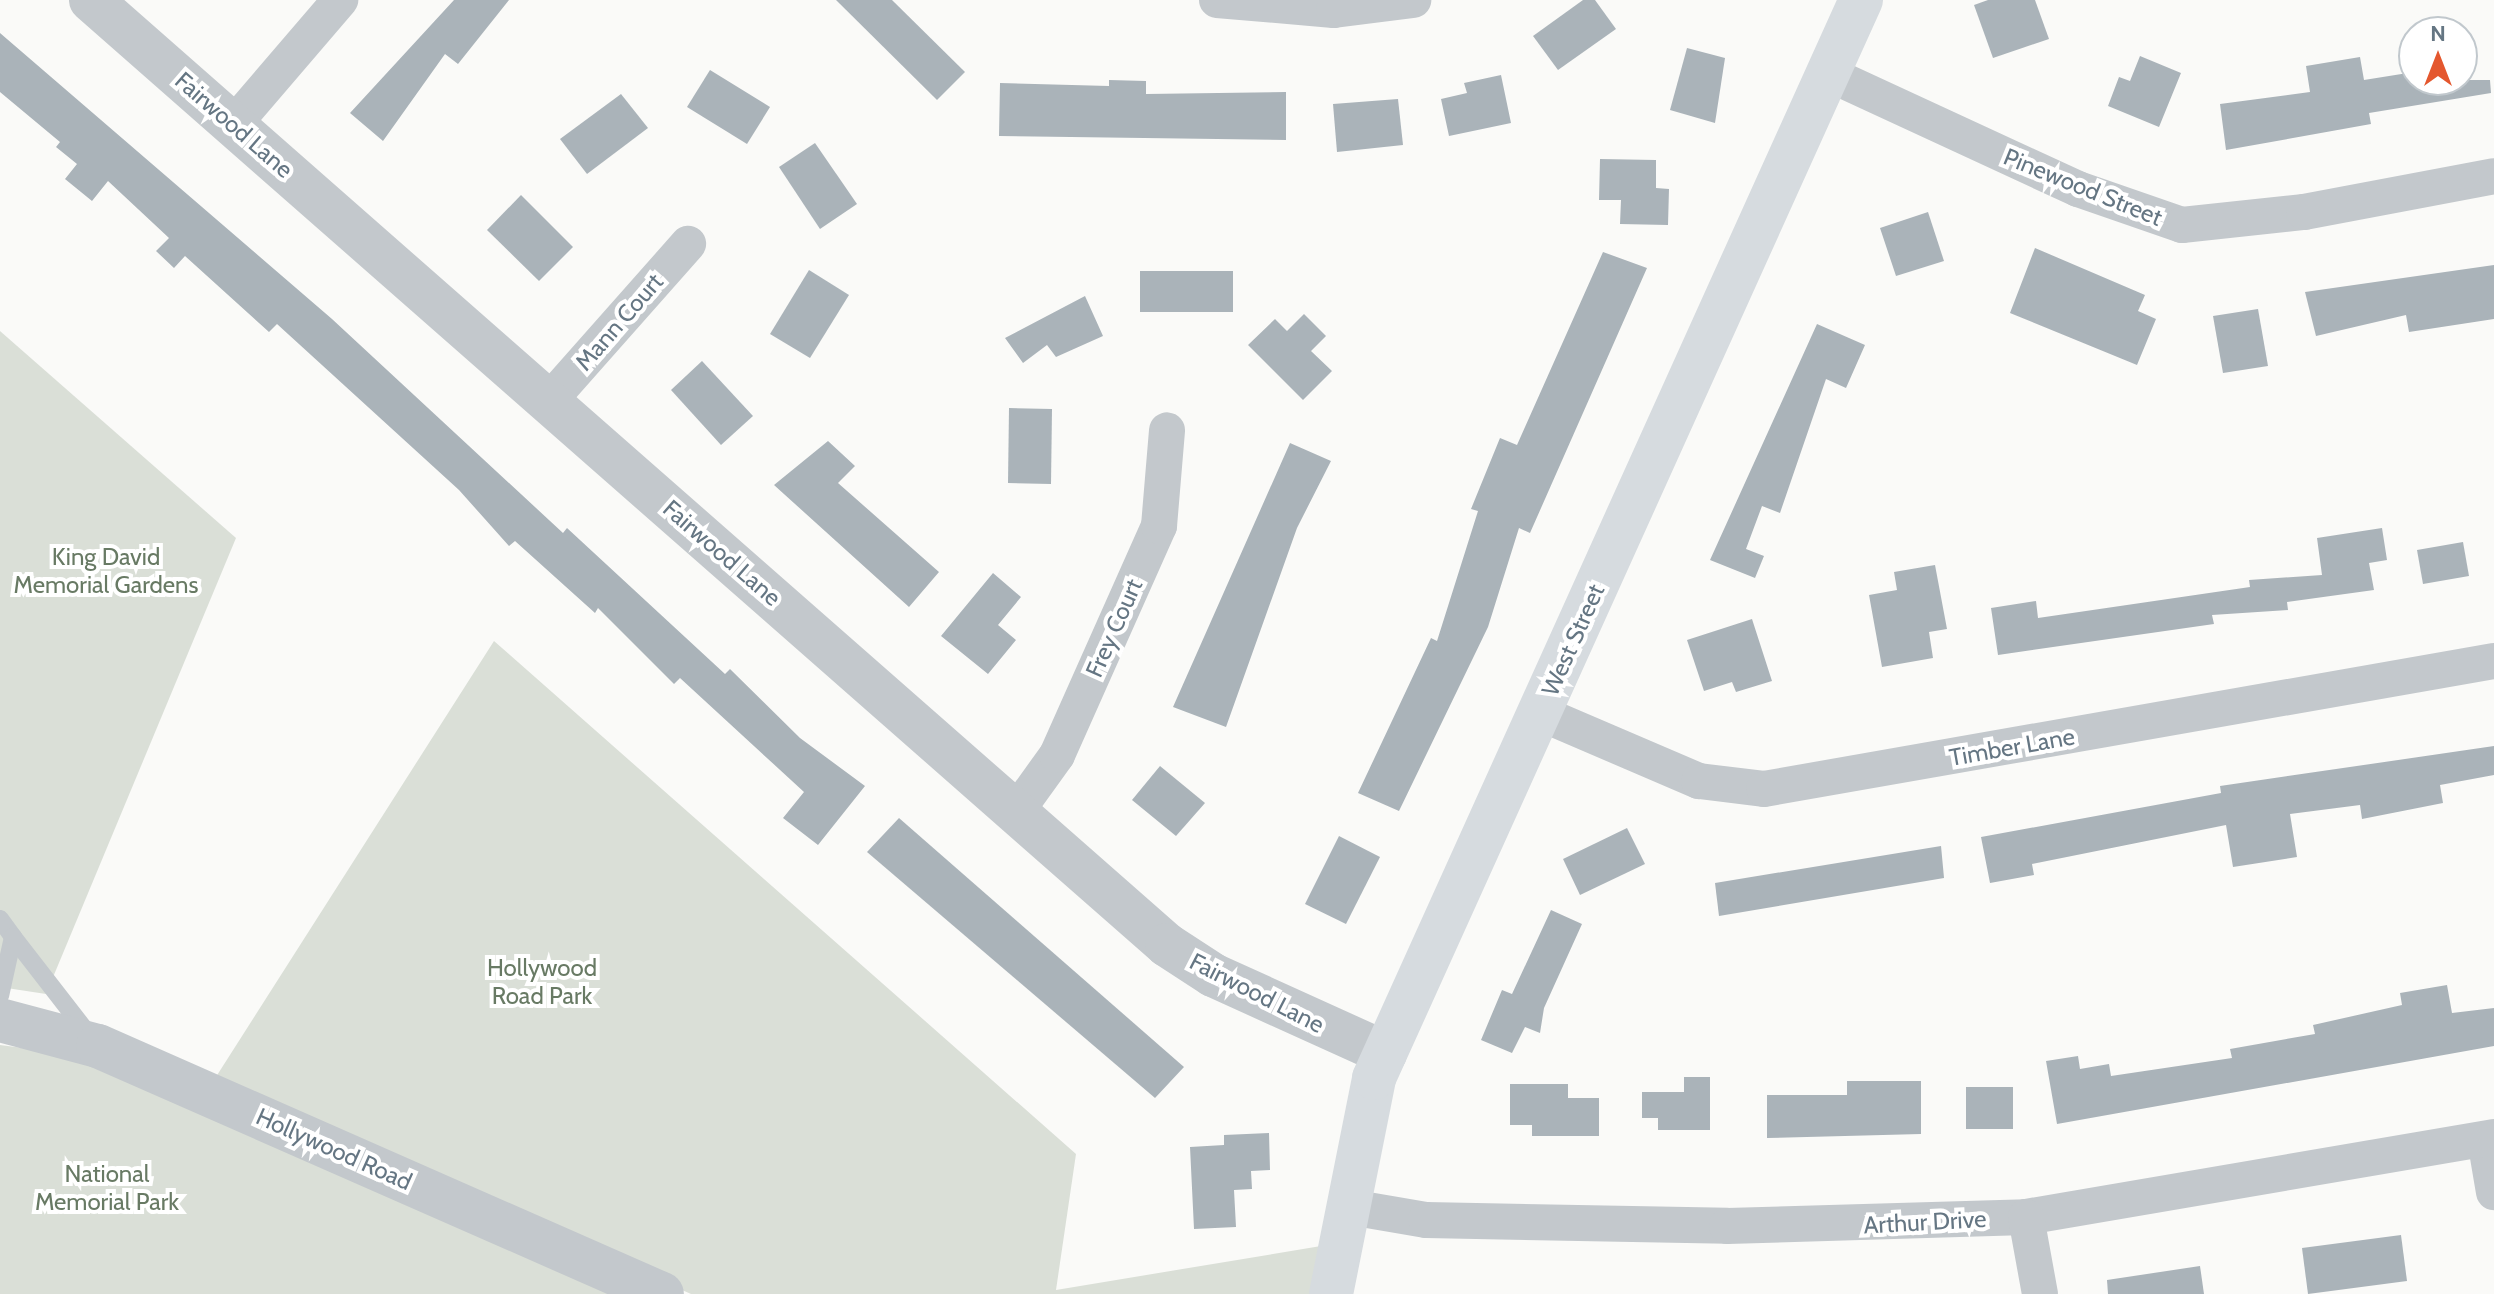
<!DOCTYPE html>
<style>
body{margin:0}
#map{position:relative;width:2494px;height:1294px;overflow:hidden;background:#fafaf8;font-family:Cabin,sans-serif}
div>[style]{position:absolute}
.green>*{inset:0;background:#dadfd7}
.building>*{inset:0;background:#aab3b9}
.service>*{height:18px;margin:-9px;padding:0 9px;transform-origin:9px;border-radius:9px;background:#c3c8cc}
.minor>*{height:36px;margin:-18px;padding:0 18px;transform-origin:18px;border-radius:18px;background:#c3c8cc}
.tertiary>*{height:44px;margin:-22px;padding:0 22px;transform-origin:22px;border-radius:22px;background:#c3c8cc}
.secondary>*{height:44px;margin:-22px;padding:0 22px;transform-origin:22px;border-radius:22px;background:#d6dbdf}
span{translate:-50% -50%;white-space:nowrap;text-align:center;line-height:1.15;-webkit-text-stroke:8px #fff;paint-order:stroke}
.street-label{font-size:24px;color:#657683}
.park-label{font-size:24px;color:#687a64}
.north{position:absolute;left:2398px;top:16px;width:80px;height:80px;box-sizing:border-box;background:#fff;border:2px solid #c1c8cd;border-radius:50%;rotate:0deg;font-size:22px;font-weight:700;line-height:32px;text-align:center;color:#657683}
.north::after{content:'';display:block;margin:auto;width:28px;height:36px;background:#e4572e;clip-path:polygon(50% 0,100% 100%,50% 72%,0 100%)}
</style>
<div id="map">
<div class="green">
<div style="clip-path:polygon(0 331px,236px 538px,46px 994px,0 987px)"></div>
<div style="clip-path:polygon(494px 641px,1076px 1154px,1056px 1290px,1321px 1246px,1311px 1294px,691px 1294px,214px 1080px)"></div>
<div style="clip-path:polygon(0 1045px,70px 1054px,615px 1294px,0 1294px)"></div>
</div>
<div class="building">
<div style="clip-path:polygon(454px 0,509px 0,458px 64px,445px 54px,383px 141px,350px 113px)"></div>
<div style="clip-path:polygon(836px 0,892px 0,965px 72px,937px 100px)"></div>
<div style="clip-path:polygon(1583px 0,1595px 0,1616px 29px,1558px 70px,1533px 36px)"></div>
<div style="clip-path:polygon(1988px 0,2035px 0,2049px 39px,1993px 58px,1974px 5px)"></div>
<div style="clip-path:polygon(0 33px,332px 319px,563px 533px,567px 528px,725px 674px,730px 669px,800px 738px,865px 786px,818px 845px,783px 818px,804px 792px,680px 678px,674px 684px,598px 608px,595px 613px,515px 541px,509px 546px,459px 490px,277px 324px,269px 332px,185px 256px,174px 268px,156px 251px,169px 238px,108px 181px,92px 201px,65px 179px,77px 164px,56px 147px,60px 142px,0 92px)"></div>
<div style="clip-path:polygon(1687px 48px,1725px 58px,1715px 123px,1670px 110px)"></div>
<div style="clip-path:polygon(2140px 56px,2181px 73px,2159px 127px,2108px 106px,2119px 77px,2130px 81px)"></div>
<div style="clip-path:polygon(2360px 57px,2364px 80px,2414px 72px,2414px 80px,2490px 80px,2491px 93px,2369px 113px,2371px 124px,2226px 150px,2220px 104px,2310px 92px,2306px 66px)"></div>
<div style="clip-path:polygon(710px 70px,770px 107px,747px 144px,687px 107px)"></div>
<div style="clip-path:polygon(1501px 75px,1511px 123px,1449px 136px,1441px 99px,1467px 93px,1464px 83px)"></div>
<div style="clip-path:polygon(1109px 80px,1146px 81px,1146px 94px,1286px 92px,1286px 140px,999px 136px,1000px 83px,1109px 86px)"></div>
<div style="clip-path:polygon(621px 94px,648px 128px,587px 174px,560px 139px)"></div>
<div style="clip-path:polygon(1398px 99px,1403px 145px,1337px 152px,1333px 104px)"></div>
<div style="clip-path:polygon(815px 143px,857px 204px,820px 229px,779px 167px)"></div>
<div style="clip-path:polygon(1600px 159px,1656px 160px,1656px 188px,1669px 189px,1668px 225px,1620px 224px,1621px 200px,1599px 200px)"></div>
<div style="clip-path:polygon(521px 195px,573px 247px,539px 281px,487px 230px)"></div>
<div style="clip-path:polygon(1928px 212px,1944px 261px,1896px 276px,1880px 228px)"></div>
<div style="clip-path:polygon(2035px 248px,2145px 295px,2138px 311px,2156px 319px,2137px 365px,2010px 313px)"></div>
<div style="clip-path:polygon(1603px 252px,1647px 268px,1530px 533px,1519px 528px,1488px 627px,1399px 811px,1358px 793px,1431px 638px,1437px 641px,1478px 511px,1471px 509px,1500px 438px,1517px 445px)"></div>
<div style="clip-path:polygon(2494px 265px,2494px 319px,2409px 332px,2406px 315px,2316px 336px,2305px 292px)"></div>
<div style="clip-path:polygon(809px 270px,849px 295px,810px 358px,770px 334px)"></div>
<div style="clip-path:polygon(1140px 271px,1233px 271px,1233px 312px,1140px 312px)"></div>
<div style="clip-path:polygon(1085px 296px,1103px 336px,1056px 357px,1047px 345px,1023px 363px,1005px 338px)"></div>
<div style="clip-path:polygon(2258px 309px,2268px 366px,2223px 373px,2213px 316px)"></div>
<div style="clip-path:polygon(1304px 314px,1326px 336px,1311px 351px,1332px 371px,1303px 400px,1248px 345px,1275px 319px,1287px 331px)"></div>
<div style="clip-path:polygon(1817px 324px,1865px 345px,1846px 388px,1826px 379px,1780px 513px,1762px 506px,1746px 549px,1764px 556px,1755px 578px,1710px 560px)"></div>
<div style="clip-path:polygon(702px 361px,753px 416px,721px 445px,671px 390px)"></div>
<div style="clip-path:polygon(1009px 408px,1052px 409px,1051px 484px,1008px 483px)"></div>
<div style="clip-path:polygon(828px 441px,855px 466px,838px 483px,939px 572px,909px 607px,774px 485px)"></div>
<div style="clip-path:polygon(1290px 443px,1331px 461px,1297px 528px,1226px 727px,1173px 707px)"></div>
<div style="clip-path:polygon(2382px 528px,2387px 560px,2369px 563px,2374px 590px,2287px 602px,2288px 610px,2212px 615px,2214px 624px,1998px 655px,1991px 608px,2036px 601px,2038px 618px,2250px 587px,2249px 580px,2322px 575px,2317px 538px)"></div>
<div style="clip-path:polygon(2463px 542px,2469px 576px,2423px 584px,2417px 550px)"></div>
<div style="clip-path:polygon(1935px 565px,1947px 629px,1929px 632px,1933px 658px,1882px 667px,1869px 595px,1897px 590px,1894px 572px)"></div>
<div style="clip-path:polygon(993px 573px,1021px 597px,998px 625px,1016px 640px,988px 674px,941px 636px)"></div>
<div style="clip-path:polygon(1752px 619px,1772px 681px,1736px 692px,1732px 682px,1704px 691px,1687px 640px)"></div>
<div style="clip-path:polygon(2494px 746px,2494px 775px,2440px 785px,2443px 803px,2362px 819px,2360px 805px,2290px 814px,2297px 857px,2233px 867px,2226px 825px,2032px 864px,2034px 875px,1990px 883px,1981px 837px,2221px 793px,2220px 786px)"></div>
<div style="clip-path:polygon(1160px 766px,1205px 803px,1176px 836px,1132px 800px)"></div>
<div style="clip-path:polygon(899px 818px,1184px 1067px,1155px 1098px,867px 852px)"></div>
<div style="clip-path:polygon(1627px 828px,1645px 864px,1580px 895px,1563px 859px)"></div>
<div style="clip-path:polygon(1339px 836px,1380px 857px,1346px 924px,1305px 904px)"></div>
<div style="clip-path:polygon(1941px 846px,1944px 878px,1719px 916px,1715px 883px)"></div>
<div style="clip-path:polygon(1551px 910px,1582px 924px,1544px 1008px,1540px 1033px,1525px 1027px,1512px 1053px,1481px 1040px,1502px 990px,1512px 994px)"></div>
<div style="clip-path:polygon(2447px 985px,2452px 1013px,2494px 1008px,2494px 1046px,2057px 1124px,2046px 1061px,2078px 1056px,2080px 1069px,2109px 1064px,2111px 1076px,2232px 1058px,2230px 1049px,2315px 1034px,2313px 1025px,2402px 1005px,2400px 993px)"></div>
<div style="clip-path:polygon(1684px 1077px,1710px 1077px,1710px 1130px,1658px 1130px,1658px 1118px,1642px 1118px,1642px 1092px,1684px 1092px)"></div>
<div style="clip-path:polygon(1847px 1081px,1921px 1081px,1921px 1134px,1767px 1138px,1767px 1095px,1847px 1095px)"></div>
<div style="clip-path:polygon(1510px 1084px,1568px 1084px,1568px 1098px,1599px 1098px,1599px 1136px,1532px 1136px,1532px 1125px,1510px 1125px)"></div>
<div style="clip-path:polygon(1966px 1087px,2013px 1087px,2013px 1129px,1966px 1129px)"></div>
<div style="clip-path:polygon(1269px 1133px,1270px 1170px,1251px 1171px,1252px 1189px,1234px 1190px,1236px 1227px,1194px 1229px,1190px 1147px,1224px 1145px,1224px 1135px)"></div>
<div style="clip-path:polygon(2401px 1235px,2407px 1281px,2308px 1294px,2302px 1248px)"></div>
<div style="clip-path:polygon(2200px 1266px,2204px 1294px,2108px 1294px,2107px 1280px)"></div>
</div>
<div class="service">
<div style="left:0;top:919px;width:22px;rotate:54deg"></div>
<div style="left:13px;top:937px;width:60px;rotate:102.4deg"></div>
<div style="left:13px;top:937px;width:124px;rotate:52.2deg"></div>
</div>
<div class="minor">
<div style="left:1217px;top:0;width:117px;rotate:4.9deg"></div>
<div style="left:1334px;top:10px;width:80px;rotate:-7.2deg"></div>
<div style="left:1829px;top:74px;width:274px;rotate:24.8deg"></div>
<div style="left:2078px;top:189px;width:110px;rotate:19.1deg"></div>
<div style="left:2182px;top:225px;width:123px;rotate:-6.1deg"></div>
<div style="left:2304px;top:212px;width:193px;rotate:-10.7deg"></div>
<div style="left:233px;top:125px;width:165px;rotate:-49.4deg"></div>
<div style="left:549px;top:401px;width:210px;rotate:-48.5deg"></div>
<div style="left:1540px;top:713px;width:173px;rotate:23.2deg"></div>
<div style="left:1699px;top:781px;width:65px;rotate:7deg"></div>
<div style="left:1764px;top:789px;width:741px;rotate:-9.95deg"></div>
<div style="left:1016px;top:812px;width:70px;rotate:-54.3deg"></div>
<div style="left:1057px;top:755px;width:251px;rotate:-66deg"></div>
<div style="left:1159px;top:526px;width:96px;rotate:-85.2deg"></div>
<div style="left:2485px;top:1139px;width:54px;rotate:80.4deg"></div>
<div style="left:1350px;top:1207px;width:77px;rotate:9.7deg"></div>
<div style="left:1426px;top:1220px;width:301px;rotate:1.1deg"></div>
<div style="left:1727px;top:1226px;width:299px;rotate:-1.7deg"></div>
<div style="left:2026px;top:1217px;width:475px;rotate:-9.7deg"></div>
<div style="left:2026px;top:1217px;width:78px;rotate:79.7deg"></div>
</div>
<div class="tertiary">
<div style="left:91px;top:0;width:1432px;rotate:41.29deg"></div>
<div style="left:1167px;top:945px;width:55px;rotate:33.1deg"></div>
<div style="left:1213px;top:975px;width:189px;rotate:24.4deg"></div>
<div style="left:0;top:1020px;width:101px;rotate:14.9deg"></div>
<div style="left:98px;top:1046px;width:616px;rotate:23.74deg"></div>
</div>
<div class="secondary">
<div style="left:1331px;top:1294px;width:220px;rotate:-78.7deg"></div>
<div style="left:1374px;top:1078px;width:1183px;rotate:-65.69deg"></div>
</div>
<div class="street-label">
<span style="left:234px;top:125px;rotate:41deg">Fairwood Lane</span>
<span style="left:2083px;top:187px;rotate:22deg">Pinewood Street</span>
<span style="left:619px;top:322px;rotate:-49deg">Mann Court</span>
<span style="left:722px;top:553px;rotate:41deg">Fairwood Lane</span>
<span style="left:1114px;top:628px;rotate:-66deg">Frey Court</span>
<span style="left:1573px;top:640px;rotate:-66deg">West Street</span>
<span style="left:2012px;top:747px;rotate:-10deg">Timber Lane</span>
<span style="left:1257px;top:993px;rotate:27deg">Fairwood Lane</span>
<span style="left:334px;top:1149px;rotate:24deg">Hollywood Road</span>
<span style="left:1925px;top:1222px;rotate:-3deg">Arthur Drive</span>
</div>
<div class="park-label">
<span style="left:106px;top:571px">King David<br>Memorial Gardens</span>
<span style="left:542px;top:982px">Hollywood<br>Road Park</span>
<span style="left:107px;top:1188px">National<br>Memorial Park</span>
</div>
<div class="north">N</div>
</div>
